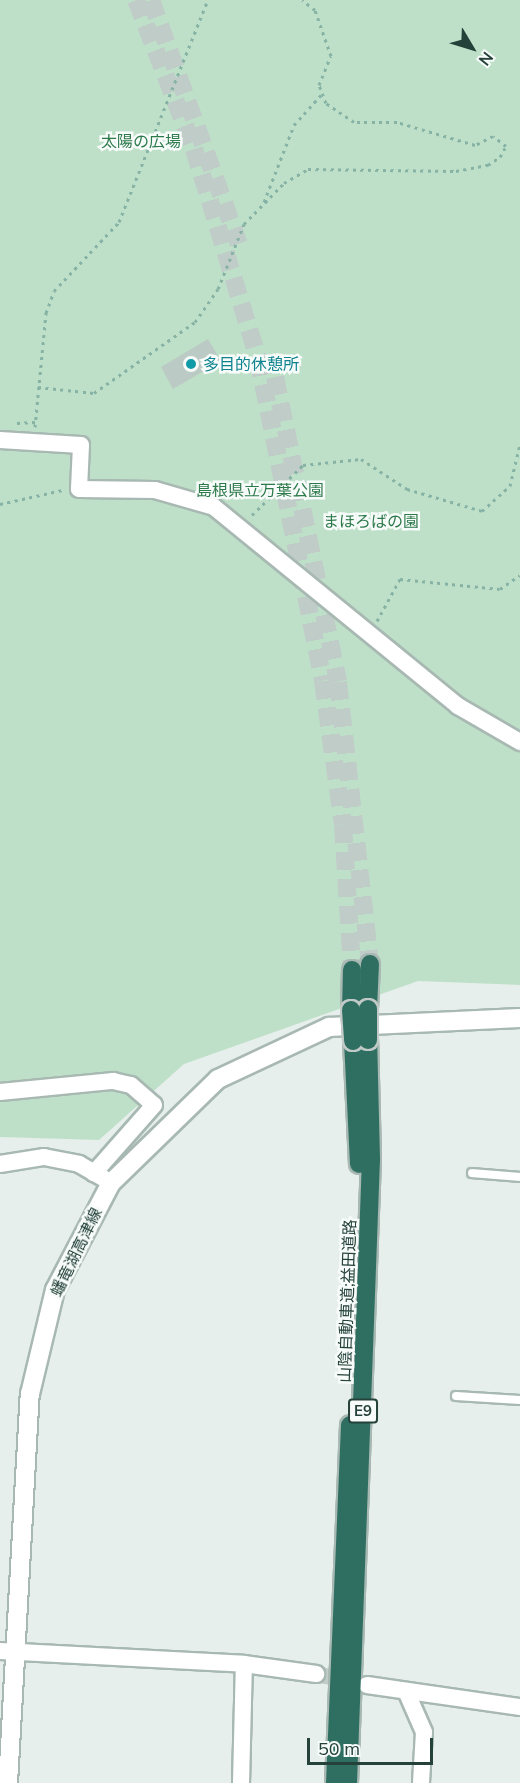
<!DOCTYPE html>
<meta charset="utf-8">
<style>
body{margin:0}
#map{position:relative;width:520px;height:1783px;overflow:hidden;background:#e6efeb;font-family:Mulish,"Noto Sans JP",sans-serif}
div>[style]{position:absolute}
.green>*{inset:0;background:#bfe0c8}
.building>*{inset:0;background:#bbcac4}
.minor-tunnel>*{height:16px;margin-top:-8px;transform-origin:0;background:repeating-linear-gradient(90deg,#bfccc8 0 16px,transparent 0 24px)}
.motorway-tunnel>*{height:18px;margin-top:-9px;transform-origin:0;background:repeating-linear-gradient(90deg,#bfccc8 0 18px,transparent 0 27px)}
.path>*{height:3px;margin-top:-1.5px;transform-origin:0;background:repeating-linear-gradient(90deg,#86b3a5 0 3px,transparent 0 7.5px)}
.roads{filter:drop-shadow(2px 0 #a8b8b2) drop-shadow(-2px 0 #a8b8b2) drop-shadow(0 2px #a8b8b2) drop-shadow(0 -2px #a8b8b2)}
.service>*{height:8px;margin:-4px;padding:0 4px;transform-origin:4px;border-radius:4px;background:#fff}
.minor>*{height:16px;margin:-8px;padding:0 8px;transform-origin:8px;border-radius:8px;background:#fff}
.secondary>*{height:18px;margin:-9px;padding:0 9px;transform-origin:9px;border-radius:9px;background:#fff}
.motorway>*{height:18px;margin:-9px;padding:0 9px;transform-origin:9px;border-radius:9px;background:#2f6f62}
.bridges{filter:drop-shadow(2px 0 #c2cac8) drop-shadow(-2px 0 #c2cac8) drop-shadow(0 2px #c2cac8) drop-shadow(0 -2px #c2cac8)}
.motorway-bridge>*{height:18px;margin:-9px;padding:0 9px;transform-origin:9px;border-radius:9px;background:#2f6f62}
.dots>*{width:16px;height:16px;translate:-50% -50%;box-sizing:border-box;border:3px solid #f7fbf9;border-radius:50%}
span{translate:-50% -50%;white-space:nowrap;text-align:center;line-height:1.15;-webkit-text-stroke:5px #f7fbf9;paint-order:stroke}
.shield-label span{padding:2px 4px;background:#f7fbf9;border:2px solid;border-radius:4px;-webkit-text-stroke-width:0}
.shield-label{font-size:15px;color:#24423a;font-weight:700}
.park-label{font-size:16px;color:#2d7a4b}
.culture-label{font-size:16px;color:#0d838f}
.left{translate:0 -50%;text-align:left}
.street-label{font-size:16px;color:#24423a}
.north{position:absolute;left:442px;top:18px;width:60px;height:60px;-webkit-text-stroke:4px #f7fbf9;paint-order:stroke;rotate:128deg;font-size:16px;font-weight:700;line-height:24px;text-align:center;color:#24423a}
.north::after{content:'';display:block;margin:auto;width:21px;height:27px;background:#24423a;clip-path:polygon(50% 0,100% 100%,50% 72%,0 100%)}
.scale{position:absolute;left:307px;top:1738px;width:126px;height:27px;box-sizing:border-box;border:3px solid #24423a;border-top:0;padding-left:8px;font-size:18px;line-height:21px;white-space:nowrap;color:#24423a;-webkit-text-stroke:4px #f7fbf9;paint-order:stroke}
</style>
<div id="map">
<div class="green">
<div style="clip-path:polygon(0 0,520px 0,520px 985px,418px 981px,184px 1064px,99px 1140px,0 1137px)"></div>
</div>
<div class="building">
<div style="clip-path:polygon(208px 339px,221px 361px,173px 389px,161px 367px)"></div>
</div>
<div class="minor-tunnel">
<div style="left:316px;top:1674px;width:38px;rotate:12deg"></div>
</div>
<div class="motorway-tunnel">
<div style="left:136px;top:0;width:160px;rotate:68.7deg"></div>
<div style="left:194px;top:149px;width:219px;rotate:73deg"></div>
<div style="left:258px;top:358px;width:329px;rotate:78.6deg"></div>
<div style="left:323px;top:681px;width:145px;rotate:82.1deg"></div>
<div style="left:343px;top:825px;width:145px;rotate:86.4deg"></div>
<div style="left:151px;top:0;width:259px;rotate:70.2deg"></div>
<div style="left:275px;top:377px;width:311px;rotate:78.3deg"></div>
<div style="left:338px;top:682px;width:284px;rotate:83.5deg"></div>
</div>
<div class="path">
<div style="left:264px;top:202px;width:83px;rotate:-68.7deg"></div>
<div style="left:294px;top:125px;width:42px;rotate:-47.9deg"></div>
<div style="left:38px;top:387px;width:56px;rotate:6.1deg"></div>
<div style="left:94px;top:393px;width:123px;rotate:-35.1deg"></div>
<div style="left:195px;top:322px;width:40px;rotate:-55.1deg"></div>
<div style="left:218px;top:289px;width:70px;rotate:-68.2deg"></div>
<div style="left:244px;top:224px;width:57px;rotate:-45.7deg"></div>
<div style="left:284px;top:183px;width:28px;rotate:-30deg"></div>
<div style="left:308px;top:169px;width:148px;rotate:0.8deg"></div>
<div style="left:456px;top:171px;width:33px;rotate:-11deg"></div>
<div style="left:488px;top:165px;width:14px;rotate:-34deg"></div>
<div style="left:500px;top:157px;width:13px;rotate:-61deg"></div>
<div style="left:506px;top:146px;width:16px;rotate:-142deg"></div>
<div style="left:493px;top:136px;width:20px;rotate:153deg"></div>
<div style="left:475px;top:145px;width:81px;rotate:-163.6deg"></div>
<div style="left:397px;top:122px;width:43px;rotate:180deg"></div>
<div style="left:354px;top:122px;width:34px;rotate:-146deg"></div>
<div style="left:326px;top:103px;width:19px;rotate:-111deg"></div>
<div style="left:319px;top:85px;width:31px;rotate:-68deg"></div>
<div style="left:331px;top:56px;width:49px;rotate:-109.2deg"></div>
<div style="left:315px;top:10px;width:16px;rotate:-142deg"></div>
<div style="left:17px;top:423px;width:18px;rotate:-3deg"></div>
<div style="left:35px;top:427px;width:115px;rotate:-84.5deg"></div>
<div style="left:46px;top:313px;width:23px;rotate:-70deg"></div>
<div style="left:54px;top:291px;width:95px;rotate:-46.7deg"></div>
<div style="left:119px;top:222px;width:239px;rotate:-68.2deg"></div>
<div style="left:0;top:504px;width:64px;rotate:-12.7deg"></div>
<div style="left:252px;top:515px;width:71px;rotate:-44.4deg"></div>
<div style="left:303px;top:465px;width:58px;rotate:-5.9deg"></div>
<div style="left:361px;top:459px;width:55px;rotate:33.1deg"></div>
<div style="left:407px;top:489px;width:78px;rotate:16.3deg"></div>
<div style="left:482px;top:511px;width:38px;rotate:-42deg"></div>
<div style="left:510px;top:486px;width:43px;rotate:-76.6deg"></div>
<div style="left:377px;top:621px;width:48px;rotate:-61.3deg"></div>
<div style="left:400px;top:579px;width:100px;rotate:5.7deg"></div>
<div style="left:500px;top:589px;width:24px;rotate:-35deg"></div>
</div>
<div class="roads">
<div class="service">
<div style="left:472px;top:1173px;width:48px;rotate:4.8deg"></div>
<div style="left:456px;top:1396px;width:64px;rotate:3.6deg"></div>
</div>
<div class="minor">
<div style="left:0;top:440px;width:81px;rotate:3.5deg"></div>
<div style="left:81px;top:445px;width:44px;rotate:92.6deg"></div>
<div style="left:79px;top:489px;width:76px;rotate:0.8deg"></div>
<div style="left:155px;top:490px;width:61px;rotate:16.1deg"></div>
<div style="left:214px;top:507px;width:315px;rotate:39.2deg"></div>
<div style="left:458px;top:706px;width:72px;rotate:30.1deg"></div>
<div style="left:0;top:1092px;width:114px;rotate:-5.6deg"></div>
<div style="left:113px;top:1081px;width:18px;rotate:13deg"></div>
<div style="left:131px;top:1085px;width:30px;rotate:41deg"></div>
<div style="left:154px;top:1105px;width:91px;rotate:131.4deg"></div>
<div style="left:0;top:1164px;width:45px;rotate:-9deg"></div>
<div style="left:44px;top:1157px;width:36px;rotate:11deg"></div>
<div style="left:79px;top:1164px;width:28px;rotate:30deg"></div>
<div style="left:0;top:1651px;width:244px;rotate:3deg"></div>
<div style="left:244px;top:1664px;width:73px;rotate:7.9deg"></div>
<div style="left:367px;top:1685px;width:155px;rotate:8.2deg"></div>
<div style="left:406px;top:1691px;width:45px;rotate:66.3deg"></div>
<div style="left:424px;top:1732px;width:51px;rotate:93.4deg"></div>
<div style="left:241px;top:1783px;width:119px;rotate:-88.6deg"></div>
</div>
<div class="secondary">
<div style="left:8px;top:1783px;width:390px;rotate:-86.8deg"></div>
<div style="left:30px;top:1394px;width:107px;rotate:-76.5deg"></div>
<div style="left:55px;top:1290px;width:121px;rotate:-62.4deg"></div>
<div style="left:111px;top:1183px;width:149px;rotate:-44.2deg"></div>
<div style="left:218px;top:1079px;width:123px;rotate:-25.1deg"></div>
<div style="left:329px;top:1027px;width:191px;rotate:-2.7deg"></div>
</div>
<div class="motorway">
<div style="left:368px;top:1009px;width:45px;rotate:-87.5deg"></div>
<div style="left:351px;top:1010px;width:40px;rotate:-88.6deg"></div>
<div style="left:353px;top:1041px;width:123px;rotate:87.2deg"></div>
<div style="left:335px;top:1783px;width:358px;rotate:-87.6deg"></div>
<div style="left:348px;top:1783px;width:624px;rotate:-87.89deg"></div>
<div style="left:371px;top:1159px;width:119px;rotate:-91.4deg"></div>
</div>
</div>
<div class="bridges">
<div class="motorway-bridge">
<div style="left:368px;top:1009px;width:31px;rotate:90deg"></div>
<div style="left:351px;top:1010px;width:31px;rotate:86deg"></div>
</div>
</div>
<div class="dots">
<div style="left:191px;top:364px;background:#0f9aa8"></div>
</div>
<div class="shield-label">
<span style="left:363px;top:1411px">E9</span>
</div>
<div class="park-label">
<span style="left:141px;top:141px">太陽の広場</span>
<span style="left:260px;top:490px">島根県立万葉公園</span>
<span style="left:371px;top:521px">まほろばの園</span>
</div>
<div class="culture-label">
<span class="left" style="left:203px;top:364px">多目的休憩所</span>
</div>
<div class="street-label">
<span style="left:76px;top:1252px;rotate:-64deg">蟠竜湖高津線</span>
<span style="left:347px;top:1301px;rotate:-88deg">山陰自動車道;益田道路</span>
</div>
<div class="north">N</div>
<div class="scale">50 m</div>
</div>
